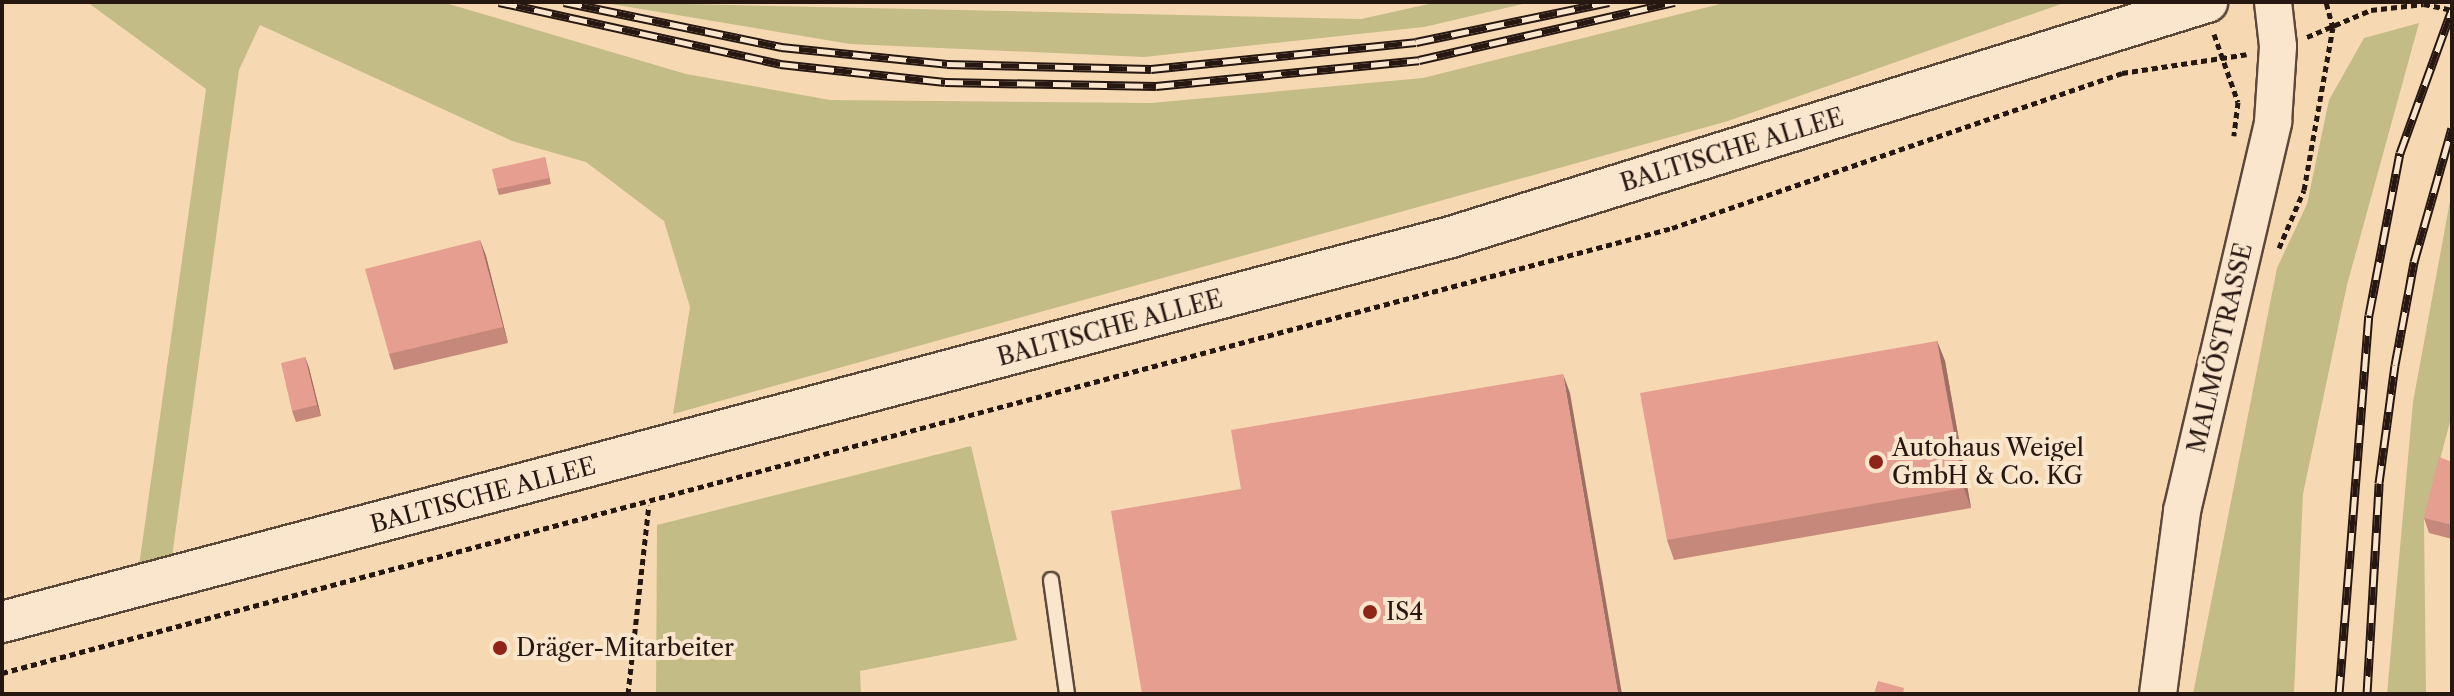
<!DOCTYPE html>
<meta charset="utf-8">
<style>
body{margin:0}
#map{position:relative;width:2454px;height:696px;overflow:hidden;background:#f6d9b2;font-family:"Libre Caslon Text",serif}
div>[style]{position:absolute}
.green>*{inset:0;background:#c4bc87}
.path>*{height:5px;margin-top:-2.5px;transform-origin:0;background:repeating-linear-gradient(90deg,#271711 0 6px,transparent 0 10px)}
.roads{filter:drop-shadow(2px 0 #5b4839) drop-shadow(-2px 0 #5b4839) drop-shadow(0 2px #5b4839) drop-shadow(0 -2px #5b4839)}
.service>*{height:14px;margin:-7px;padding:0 7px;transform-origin:7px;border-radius:7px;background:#f9e6cd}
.tertiary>*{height:36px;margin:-18px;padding:0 18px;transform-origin:18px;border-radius:18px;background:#f9e6cd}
.secondary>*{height:40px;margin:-20px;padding:0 20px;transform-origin:20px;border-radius:20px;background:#f9e6cd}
.rail>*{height:9px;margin-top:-4.5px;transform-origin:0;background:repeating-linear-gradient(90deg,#f9e6cd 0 18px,#271711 0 36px);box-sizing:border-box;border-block:2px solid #271711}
.path-bridge>*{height:5px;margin-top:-2.5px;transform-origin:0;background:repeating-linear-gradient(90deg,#271711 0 6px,transparent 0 10px)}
.wall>*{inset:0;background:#c5887b}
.shaded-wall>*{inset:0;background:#a06f64}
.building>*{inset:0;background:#e59e8f}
.dots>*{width:22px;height:22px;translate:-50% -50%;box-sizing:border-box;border:4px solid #f9e6cd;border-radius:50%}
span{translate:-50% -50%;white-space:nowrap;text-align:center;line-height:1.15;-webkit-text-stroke:8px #f9e6cd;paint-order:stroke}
.street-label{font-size:24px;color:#271711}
.poi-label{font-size:24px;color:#271711}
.left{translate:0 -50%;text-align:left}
.frame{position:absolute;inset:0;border:4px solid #271711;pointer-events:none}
</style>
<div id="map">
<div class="green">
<div style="clip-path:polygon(87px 2px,442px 2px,686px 74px,830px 100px,1151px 103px,1423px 78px,1728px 2px,2067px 2px,1728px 121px,673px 414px,690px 307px,664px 221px,586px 162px,512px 141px,260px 25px,239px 70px,172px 557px,139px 566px,206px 89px)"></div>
<div style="clip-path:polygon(599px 2px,1361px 19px,1438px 2px,1531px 2px,1424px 27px,1144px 57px,850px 44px)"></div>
<div style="clip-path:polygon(2419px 23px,2347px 285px,2303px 494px,2294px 694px,2193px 694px,2277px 268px,2307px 204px,2329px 100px,2364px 38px)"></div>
<div style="clip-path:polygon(2452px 190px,2452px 414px,2424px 520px,2426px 694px,2387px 694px,2413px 402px)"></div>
<div style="clip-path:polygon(971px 446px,1017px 640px,860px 671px,861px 694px,656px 694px,657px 525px)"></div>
</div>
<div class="path">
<div style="left:2214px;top:34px;width:72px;rotate:70.6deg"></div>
<div style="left:2238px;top:102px;width:34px;rotate:97deg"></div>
<div style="left:2307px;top:37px;width:69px;rotate:-22.9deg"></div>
<div style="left:2371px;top:10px;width:53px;rotate:-6.5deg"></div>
<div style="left:2279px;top:248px;width:63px;rotate:-66.7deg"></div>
<div style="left:2304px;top:190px;width:165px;rotate:-79.9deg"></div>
<div style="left:2333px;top:28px;width:27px;rotate:-105deg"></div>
<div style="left:2px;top:673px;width:1728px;rotate:-14.92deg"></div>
<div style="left:1672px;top:228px;width:476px;rotate:-19deg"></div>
<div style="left:2122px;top:73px;width:126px;rotate:-8.6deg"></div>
<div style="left:628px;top:694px;width:190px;rotate:-83.7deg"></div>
</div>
<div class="roads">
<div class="service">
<div style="left:1051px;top:580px;width:115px;rotate:82deg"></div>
</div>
<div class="tertiary">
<div style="left:2158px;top:694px;width:185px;rotate:-82.5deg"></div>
<div style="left:2182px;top:511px;width:400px;rotate:-76.8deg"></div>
<div style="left:2273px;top:122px;width:76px;rotate:-86.2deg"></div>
<div style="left:2278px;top:46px;width:44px;rotate:-96.5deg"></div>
</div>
<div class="secondary">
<div style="left:2px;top:622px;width:1499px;rotate:-14.88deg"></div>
<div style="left:1451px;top:237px;width:792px;rotate:-17.27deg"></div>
</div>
</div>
<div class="rail">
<div style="left:499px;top:2px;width:288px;rotate:12.4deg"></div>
<div style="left:780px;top:64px;width:166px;rotate:6.2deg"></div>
<div style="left:945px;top:82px;width:211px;rotate:1.1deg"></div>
<div style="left:1156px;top:86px;width:264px;rotate:-5.6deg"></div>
<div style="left:1419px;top:60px;width:262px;rotate:-12.8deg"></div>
<div style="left:564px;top:2px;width:222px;rotate:11.7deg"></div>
<div style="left:781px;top:47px;width:167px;rotate:5.8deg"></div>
<div style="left:947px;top:64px;width:204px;rotate:1.4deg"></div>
<div style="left:1151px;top:69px;width:266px;rotate:-5.8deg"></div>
<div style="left:1416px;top:42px;width:197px;rotate:-11.7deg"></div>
<div style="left:2339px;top:694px;width:380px;rotate:-85.5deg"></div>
<div style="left:2369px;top:315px;width:165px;rotate:-79.2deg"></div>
<div style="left:2400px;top:153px;width:153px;rotate:-70.1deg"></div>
<div style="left:2367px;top:694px;width:211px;rotate:-86.7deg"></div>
<div style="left:2379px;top:483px;width:119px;rotate:-82.3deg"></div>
<div style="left:2395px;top:365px;width:105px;rotate:-79.5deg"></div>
<div style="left:2414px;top:262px;width:139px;rotate:-74.2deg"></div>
</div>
<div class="path-bridge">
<div style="left:2424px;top:4px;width:29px;rotate:12deg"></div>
</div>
<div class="wall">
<div style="clip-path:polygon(545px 157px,551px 184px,499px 195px,497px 189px)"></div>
<div style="clip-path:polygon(480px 240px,486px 256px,508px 343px,394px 370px,389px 354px)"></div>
<div style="clip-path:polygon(1937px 341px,1945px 361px,1971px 508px,1674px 560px,1667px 540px)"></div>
<div style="clip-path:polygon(305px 357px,309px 368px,321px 416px,296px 422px,292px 411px)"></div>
<div style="clip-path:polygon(2452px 462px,2452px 539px,2429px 533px,2424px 518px)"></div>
</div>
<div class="shaded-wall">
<div style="clip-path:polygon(480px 240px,486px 256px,508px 343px,503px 327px)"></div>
<div style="clip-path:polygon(1937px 341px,1945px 361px,1971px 508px,1964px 488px)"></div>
<div style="clip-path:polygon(305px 357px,309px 368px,321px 416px,317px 405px)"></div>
<div style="clip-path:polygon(1563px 374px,1570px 393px,1622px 694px,1618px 694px)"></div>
</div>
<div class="building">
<div style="clip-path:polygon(545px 157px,549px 178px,497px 189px,492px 169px)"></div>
<div style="clip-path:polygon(480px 240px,503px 327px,389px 354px,365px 269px)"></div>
<div style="clip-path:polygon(1937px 341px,1964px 488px,1667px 540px,1640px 393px)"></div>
<div style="clip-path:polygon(305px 357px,317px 405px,292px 411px,281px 363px)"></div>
<div style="clip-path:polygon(1563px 374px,1618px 694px,1142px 694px,1111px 511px,1241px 489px,1231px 430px)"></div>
<div style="clip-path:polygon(2439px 457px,2452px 462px,2452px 525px,2424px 518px)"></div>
<div style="clip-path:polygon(1878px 681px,1904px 688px,1903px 694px,1874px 694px)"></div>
</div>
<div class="dots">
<div style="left:1876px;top:462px;background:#8f2418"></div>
<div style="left:1370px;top:612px;background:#8f2418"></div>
<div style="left:500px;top:648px;background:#8f2418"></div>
</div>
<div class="street-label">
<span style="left:1732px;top:150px;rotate:-17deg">BALTISCHE ALLEE</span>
<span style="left:1110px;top:328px;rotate:-15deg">BALTISCHE ALLEE</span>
<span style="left:2220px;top:348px;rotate:-77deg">MALMÖSTRASSE</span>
<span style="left:483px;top:495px;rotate:-15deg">BALTISCHE ALLEE</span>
</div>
<div class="poi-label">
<span class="left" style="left:1892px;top:462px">Autohaus Weigel<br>GmbH &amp; Co. KG</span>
<span class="left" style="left:1386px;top:612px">IS4</span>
<span class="left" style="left:516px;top:648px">Dräger-Mitarbeiter</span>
</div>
<div class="frame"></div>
</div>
